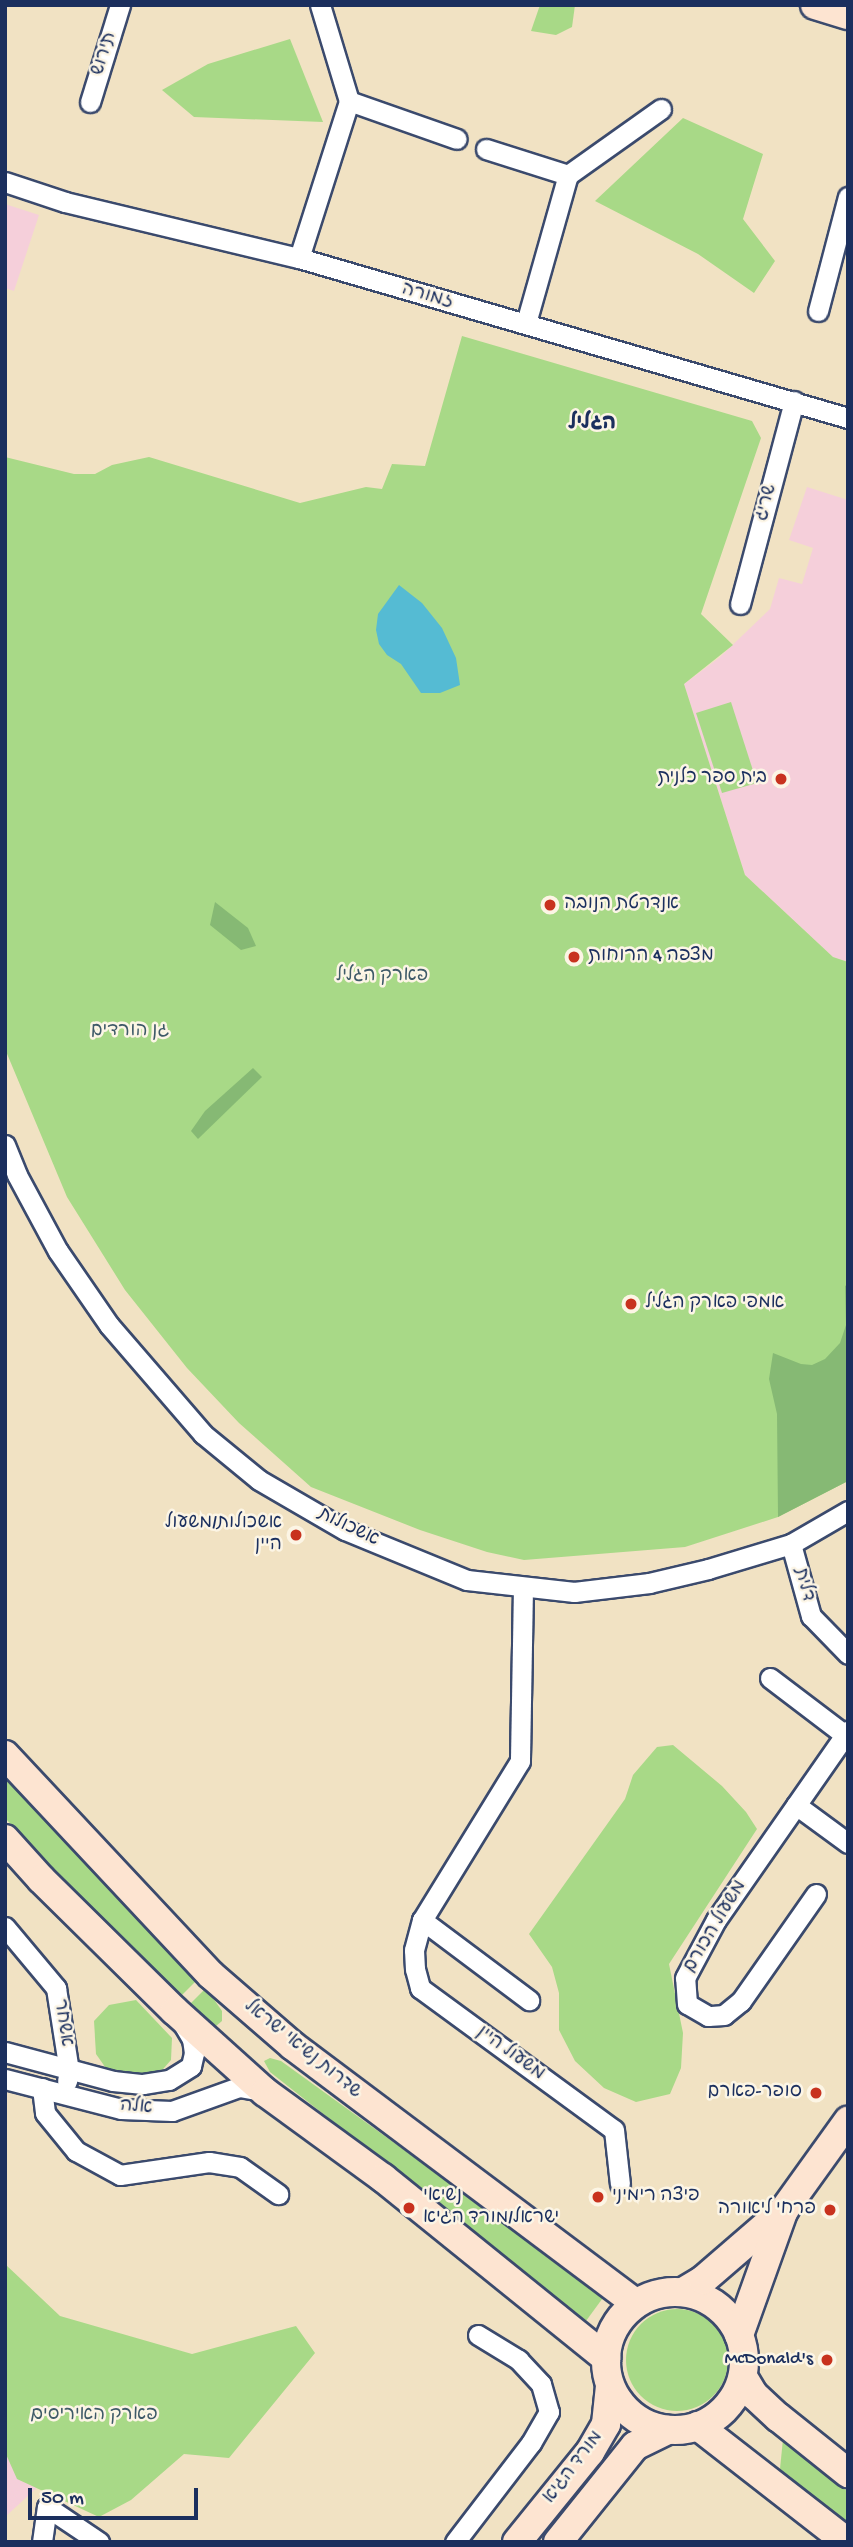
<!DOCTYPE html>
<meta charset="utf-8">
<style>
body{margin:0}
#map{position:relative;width:853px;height:2547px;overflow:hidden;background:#f1e2c3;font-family:"Gochi Hand","Playpen Sans Hebrew",sans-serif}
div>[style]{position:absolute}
.built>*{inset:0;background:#f5cfda}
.green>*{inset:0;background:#a8d987}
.round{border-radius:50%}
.forest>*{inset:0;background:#86b974}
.water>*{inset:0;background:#55bbd3}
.roads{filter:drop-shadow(2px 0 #3b4a6d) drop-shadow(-2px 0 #3b4a6d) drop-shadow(0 2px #3b4a6d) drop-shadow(0 -2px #3b4a6d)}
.street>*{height:19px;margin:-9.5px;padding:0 9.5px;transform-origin:9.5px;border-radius:9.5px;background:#fff}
.secondary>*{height:28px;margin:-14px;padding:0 14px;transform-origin:14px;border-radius:14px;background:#fde4d1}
.secondary>.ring{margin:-14px;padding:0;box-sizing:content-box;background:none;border:28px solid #fde4d1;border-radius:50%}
.dots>*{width:19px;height:19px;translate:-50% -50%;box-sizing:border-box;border:4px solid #fcf5e5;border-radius:50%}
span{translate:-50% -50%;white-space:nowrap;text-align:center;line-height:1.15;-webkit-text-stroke:5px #fcf5e5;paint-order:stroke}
.street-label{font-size:19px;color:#1b2f5e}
.poi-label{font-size:19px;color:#1b2f5e}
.right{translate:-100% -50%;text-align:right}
.left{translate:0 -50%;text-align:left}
.park-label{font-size:19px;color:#3e5a68}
.neighbourhood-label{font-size:21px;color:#1b2f5e;font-weight:700}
.frame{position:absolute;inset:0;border:7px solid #1b2f5e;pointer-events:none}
.scale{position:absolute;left:28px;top:2488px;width:170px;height:32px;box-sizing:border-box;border:4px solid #1b2f5e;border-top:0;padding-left:9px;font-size:21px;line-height:24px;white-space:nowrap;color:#1b2f5e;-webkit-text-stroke:5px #fcf5e5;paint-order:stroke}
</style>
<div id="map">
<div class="built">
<div style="clip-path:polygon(5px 204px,39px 215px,14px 291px,5px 288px)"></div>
<div style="clip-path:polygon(807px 487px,848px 500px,848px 962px,833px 957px,745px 875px,684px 684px,719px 658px,770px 609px,779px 578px,802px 584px,813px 548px,789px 540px)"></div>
<div style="clip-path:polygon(5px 2328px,42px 2483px,5px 2517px)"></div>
</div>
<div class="green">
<div style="clip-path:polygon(540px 5px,575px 5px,572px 27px,556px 35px,531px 31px)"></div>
<div style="clip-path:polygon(290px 39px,323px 122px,194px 117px,162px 90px,208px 64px)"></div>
<div style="clip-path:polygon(683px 118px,763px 154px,743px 219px,775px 261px,754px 293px,698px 254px,595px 201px)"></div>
<div style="clip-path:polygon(462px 336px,752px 421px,761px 438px,701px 614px,733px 645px,684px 684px,745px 875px,833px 957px,848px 962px,848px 1481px,778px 1517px,685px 1547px,524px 1560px,487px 1552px,420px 1530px,311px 1487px,239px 1423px,187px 1368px,125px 1290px,67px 1197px,5px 1049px,5px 457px,74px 474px,95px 474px,112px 465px,149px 457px,300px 503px,366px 487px,382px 489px,392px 464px,425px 466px)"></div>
<div style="clip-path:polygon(731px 702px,757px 783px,722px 793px,696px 713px)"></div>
<div style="clip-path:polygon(673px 1745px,722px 1786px,746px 1812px,757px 1829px,669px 1964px,683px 2033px,681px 2068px,670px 2094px,636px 2102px,604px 2088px,575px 2061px,559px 2030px,559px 1993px,552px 1967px,529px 1934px,625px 1799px,633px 1775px,657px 1747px)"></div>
<div style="clip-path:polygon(5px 1772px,198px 1979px,180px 1997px,116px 1935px,5px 1818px)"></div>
<div style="clip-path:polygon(206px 1988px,222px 2011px,222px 2021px,216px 2026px,189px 2005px)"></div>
<div style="clip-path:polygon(136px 2000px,172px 2038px,171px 2060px,157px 2076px,110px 2074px,96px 2054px,94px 2021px,109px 2005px)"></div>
<div style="clip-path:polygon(270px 2058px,281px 2061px,605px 2295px,586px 2321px,270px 2072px,264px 2061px)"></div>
<div style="clip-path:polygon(5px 2264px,60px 2316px,192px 2354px,296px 2326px,315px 2353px,229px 2458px,184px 2454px,131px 2500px,99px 2517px,17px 2479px,5px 2452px)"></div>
<div class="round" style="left:626px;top:2309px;width:102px;height:102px"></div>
<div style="clip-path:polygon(783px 2439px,848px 2492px,848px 2524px,780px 2469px)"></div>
</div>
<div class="forest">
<div style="clip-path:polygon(215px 902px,248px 928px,256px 946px,241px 950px,210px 925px)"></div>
<div style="clip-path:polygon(253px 1068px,262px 1077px,198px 1139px,191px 1131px,205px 1111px)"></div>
<div style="clip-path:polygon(848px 1284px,848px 1481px,778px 1517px,777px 1414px,769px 1379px,773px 1353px,801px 1364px,812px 1365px,825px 1359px,840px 1343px,846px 1325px,845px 1286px)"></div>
</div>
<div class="water">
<div style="clip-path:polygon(399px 585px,422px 603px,442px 628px,456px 658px,460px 685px,440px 693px,421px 693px,401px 664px,387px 655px,379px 644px,376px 630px,378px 614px)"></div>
</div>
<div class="roads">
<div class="street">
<div style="left:349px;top:101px;width:114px;rotate:19.4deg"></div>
<div style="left:90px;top:102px;width:102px;rotate:-72.8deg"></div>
<div style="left:486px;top:149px;width:86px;rotate:17.6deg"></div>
<div style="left:5px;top:182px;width:63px;rotate:18.4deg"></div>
<div style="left:65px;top:202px;width:241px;rotate:13.5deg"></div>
<div style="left:299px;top:258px;width:572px;rotate:16.25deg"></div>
<div style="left:299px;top:258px;width:165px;rotate:-72.3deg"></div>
<div style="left:349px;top:101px;width:100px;rotate:-106.8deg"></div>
<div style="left:818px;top:311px;width:118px;rotate:-75.3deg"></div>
<div style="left:526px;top:323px;width:154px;rotate:-74.2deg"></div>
<div style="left:568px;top:175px;width:114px;rotate:-35.4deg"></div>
<div style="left:740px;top:604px;width:210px;rotate:-75.1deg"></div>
<div style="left:5px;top:1145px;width:32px;rotate:68deg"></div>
<div style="left:17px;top:1175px;width:86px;rotate:61.7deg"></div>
<div style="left:58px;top:1251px;width:90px;rotate:55.4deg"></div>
<div style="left:109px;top:1325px;width:144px;rotate:49.2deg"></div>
<div style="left:203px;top:1434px;width:72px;rotate:39.4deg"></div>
<div style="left:259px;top:1480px;width:99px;rotate:30.2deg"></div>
<div style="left:345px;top:1530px;width:132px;rotate:22.3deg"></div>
<div style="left:467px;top:1580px;width:108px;rotate:6.4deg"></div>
<div style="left:574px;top:1592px;width:76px;rotate:-6.8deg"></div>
<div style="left:649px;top:1583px;width:61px;rotate:-13.3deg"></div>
<div style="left:708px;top:1569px;width:87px;rotate:-16.8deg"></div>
<div style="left:791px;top:1544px;width:66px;rotate:-30.1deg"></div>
<div style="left:791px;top:1544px;width:75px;rotate:74.5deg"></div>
<div style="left:811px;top:1616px;width:53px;rotate:45.8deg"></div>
<div style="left:523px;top:1587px;width:174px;rotate:91deg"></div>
<div style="left:520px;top:1761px;width:187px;rotate:121.6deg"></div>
<div style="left:422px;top:1920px;width:31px;rotate:105deg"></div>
<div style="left:414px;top:1950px;width:19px;rotate:87deg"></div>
<div style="left:415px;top:1969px;width:20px;rotate:75deg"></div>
<div style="left:420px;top:1988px;width:240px;rotate:36.2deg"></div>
<div style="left:614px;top:2130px;width:54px;rotate:83.7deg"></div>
<div style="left:770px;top:1678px;width:94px;rotate:37.2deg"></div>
<div style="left:796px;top:1805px;width:64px;rotate:36.2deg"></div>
<div style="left:816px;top:1894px;width:131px;rotate:125deg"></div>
<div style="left:741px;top:2001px;width:22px;rotate:141deg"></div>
<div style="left:724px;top:2015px;width:16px;rotate:176deg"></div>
<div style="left:708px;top:2016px;width:24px;rotate:-150deg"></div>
<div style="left:687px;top:2004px;width:26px;rotate:-94deg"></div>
<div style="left:685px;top:1978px;width:66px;rotate:-61.9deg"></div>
<div style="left:716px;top:1920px;width:231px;rotate:-55.1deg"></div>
<div style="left:422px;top:1920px;width:134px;rotate:36.8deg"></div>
<div style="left:5px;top:1927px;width:80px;rotate:50.1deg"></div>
<div style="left:56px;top:1988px;width:84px;rotate:81.1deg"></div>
<div style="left:69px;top:2071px;width:10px;rotate:101deg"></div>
<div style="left:5px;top:2052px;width:112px;rotate:15deg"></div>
<div style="left:113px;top:2081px;width:30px;rotate:6deg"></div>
<div style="left:143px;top:2084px;width:26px;rotate:-9deg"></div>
<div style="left:169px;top:2080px;width:26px;rotate:-32deg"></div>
<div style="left:191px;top:2066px;width:13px;rotate:-77deg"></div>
<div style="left:194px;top:2053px;width:14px;rotate:-98deg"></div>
<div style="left:192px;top:2039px;width:17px;rotate:-121deg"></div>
<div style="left:5px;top:2079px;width:120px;rotate:14.5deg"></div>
<div style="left:121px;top:2109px;width:51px;rotate:2.2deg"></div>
<div style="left:172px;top:2111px;width:71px;rotate:-19.7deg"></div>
<div style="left:239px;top:2087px;width:23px;rotate:10deg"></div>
<div style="left:42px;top:2088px;width:25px;rotate:83deg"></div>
<div style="left:45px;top:2113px;width:49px;rotate:50.8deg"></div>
<div style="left:76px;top:2151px;width:50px;rotate:28.6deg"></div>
<div style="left:120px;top:2175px;width:90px;rotate:-8.3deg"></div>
<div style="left:209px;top:2162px;width:31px;rotate:9deg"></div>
<div style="left:240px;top:2167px;width:47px;rotate:35.4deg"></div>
<div style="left:42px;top:2542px;width:35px;rotate:-82deg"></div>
<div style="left:47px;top:2507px;width:63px;rotate:33.9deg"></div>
<div style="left:455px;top:2542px;width:125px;rotate:-52.5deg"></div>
<div style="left:531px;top:2443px;width:36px;rotate:-60deg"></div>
<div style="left:549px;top:2412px;width:29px;rotate:-106deg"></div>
<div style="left:541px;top:2384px;width:33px;rotate:-133deg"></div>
<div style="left:519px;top:2360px;width:48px;rotate:-148.6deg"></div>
</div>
<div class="secondary">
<div style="left:815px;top:5px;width:34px;rotate:17deg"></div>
<div style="left:5px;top:1755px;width:301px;rotate:46.9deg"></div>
<div style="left:211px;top:1975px;width:108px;rotate:40.9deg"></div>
<div style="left:293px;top:2046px;width:428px;rotate:36.9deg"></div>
<div style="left:5px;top:1839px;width:54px;rotate:48deg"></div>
<div style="left:41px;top:1879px;width:188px;rotate:44.6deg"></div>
<div style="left:175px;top:2011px;width:121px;rotate:42deg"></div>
<div style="left:265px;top:2092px;width:146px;rotate:36.1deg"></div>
<div style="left:383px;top:2178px;width:287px;rotate:38.9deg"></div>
<div class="ring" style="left:606px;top:2292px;width:110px;height:110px"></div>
<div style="left:683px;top:2292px;width:23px;rotate:-31deg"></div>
<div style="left:703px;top:2280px;width:107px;rotate:-40.8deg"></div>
<div style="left:784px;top:2210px;width:110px;rotate:-54.3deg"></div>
<div style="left:739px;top:2335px;width:131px;rotate:-70.3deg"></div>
<div style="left:743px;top:2377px;width:21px;rotate:59deg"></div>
<div style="left:754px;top:2395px;width:33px;rotate:43deg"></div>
<div style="left:778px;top:2417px;width:90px;rotate:38.7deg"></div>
<div style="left:698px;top:2426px;width:189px;rotate:37.9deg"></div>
<div style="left:517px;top:2542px;width:116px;rotate:-51deg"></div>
<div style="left:590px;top:2452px;width:32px;rotate:-60deg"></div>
<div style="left:606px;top:2424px;width:38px;rotate:-84deg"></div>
<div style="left:558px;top:2542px;width:123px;rotate:-51.3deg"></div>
<div style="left:635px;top:2446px;width:37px;rotate:-26deg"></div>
</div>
</div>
<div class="dots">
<div style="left:781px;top:779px;background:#c8321e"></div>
<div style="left:550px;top:905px;background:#c8321e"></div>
<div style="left:574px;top:957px;background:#c8321e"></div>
<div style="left:631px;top:1304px;background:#c8321e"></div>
<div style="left:296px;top:1535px;background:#c8321e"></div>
<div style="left:816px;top:2093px;background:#c8321e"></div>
<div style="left:598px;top:2197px;background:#c8321e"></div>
<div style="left:409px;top:2208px;background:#c8321e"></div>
<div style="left:830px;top:2210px;background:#c8321e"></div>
<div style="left:827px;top:2360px;background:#c8321e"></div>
</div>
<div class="street-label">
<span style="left:105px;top:54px;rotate:-73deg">תירוש</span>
<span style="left:427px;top:297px;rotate:16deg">זמורה</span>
<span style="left:767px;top:503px;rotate:-75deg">שריג</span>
<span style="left:348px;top:1528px;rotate:26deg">אשכולות</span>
<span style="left:803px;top:1585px;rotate:75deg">דלית</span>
<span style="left:716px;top:1927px;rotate:-59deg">משעול הכורם</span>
<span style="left:62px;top:2023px;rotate:81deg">אשחר</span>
<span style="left:302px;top:2050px;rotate:39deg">שדרות נשיאי ישראל</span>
<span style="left:510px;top:2054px;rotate:36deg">משעול היין</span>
<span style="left:136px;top:2108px;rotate:5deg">אלה</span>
<span style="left:574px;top:2468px;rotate:-53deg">מורד הגיא</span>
</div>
<div class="poi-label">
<span class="right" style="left:767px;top:779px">בית ספר כלנית</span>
<span class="left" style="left:564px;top:905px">אנדרטת הנובה</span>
<span class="left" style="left:588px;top:957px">מצפה 4 הרוחות</span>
<span class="left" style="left:645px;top:1304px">אמפי פארק הגליל</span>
<span class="right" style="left:282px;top:1535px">אשכולות/משעול<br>היין</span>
<span class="right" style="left:802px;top:2093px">סופר-פארם</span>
<span class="left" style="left:423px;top:2208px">נשיאי<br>ישראל/מורד הגיא</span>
<span class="left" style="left:612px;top:2197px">פיצה רימיני</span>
<span class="right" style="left:816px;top:2210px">פרחי ליאורה</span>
<span class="right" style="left:813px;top:2360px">McDonald's</span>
</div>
<div class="park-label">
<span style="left:382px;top:977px">פארק הגליל</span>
<span style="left:130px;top:1032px">גן הורדים</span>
<span style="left:94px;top:2416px">פארק האיריסים</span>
</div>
<div class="neighbourhood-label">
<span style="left:592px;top:425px">הגליל</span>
</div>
<div class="frame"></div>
<div class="scale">50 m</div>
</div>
